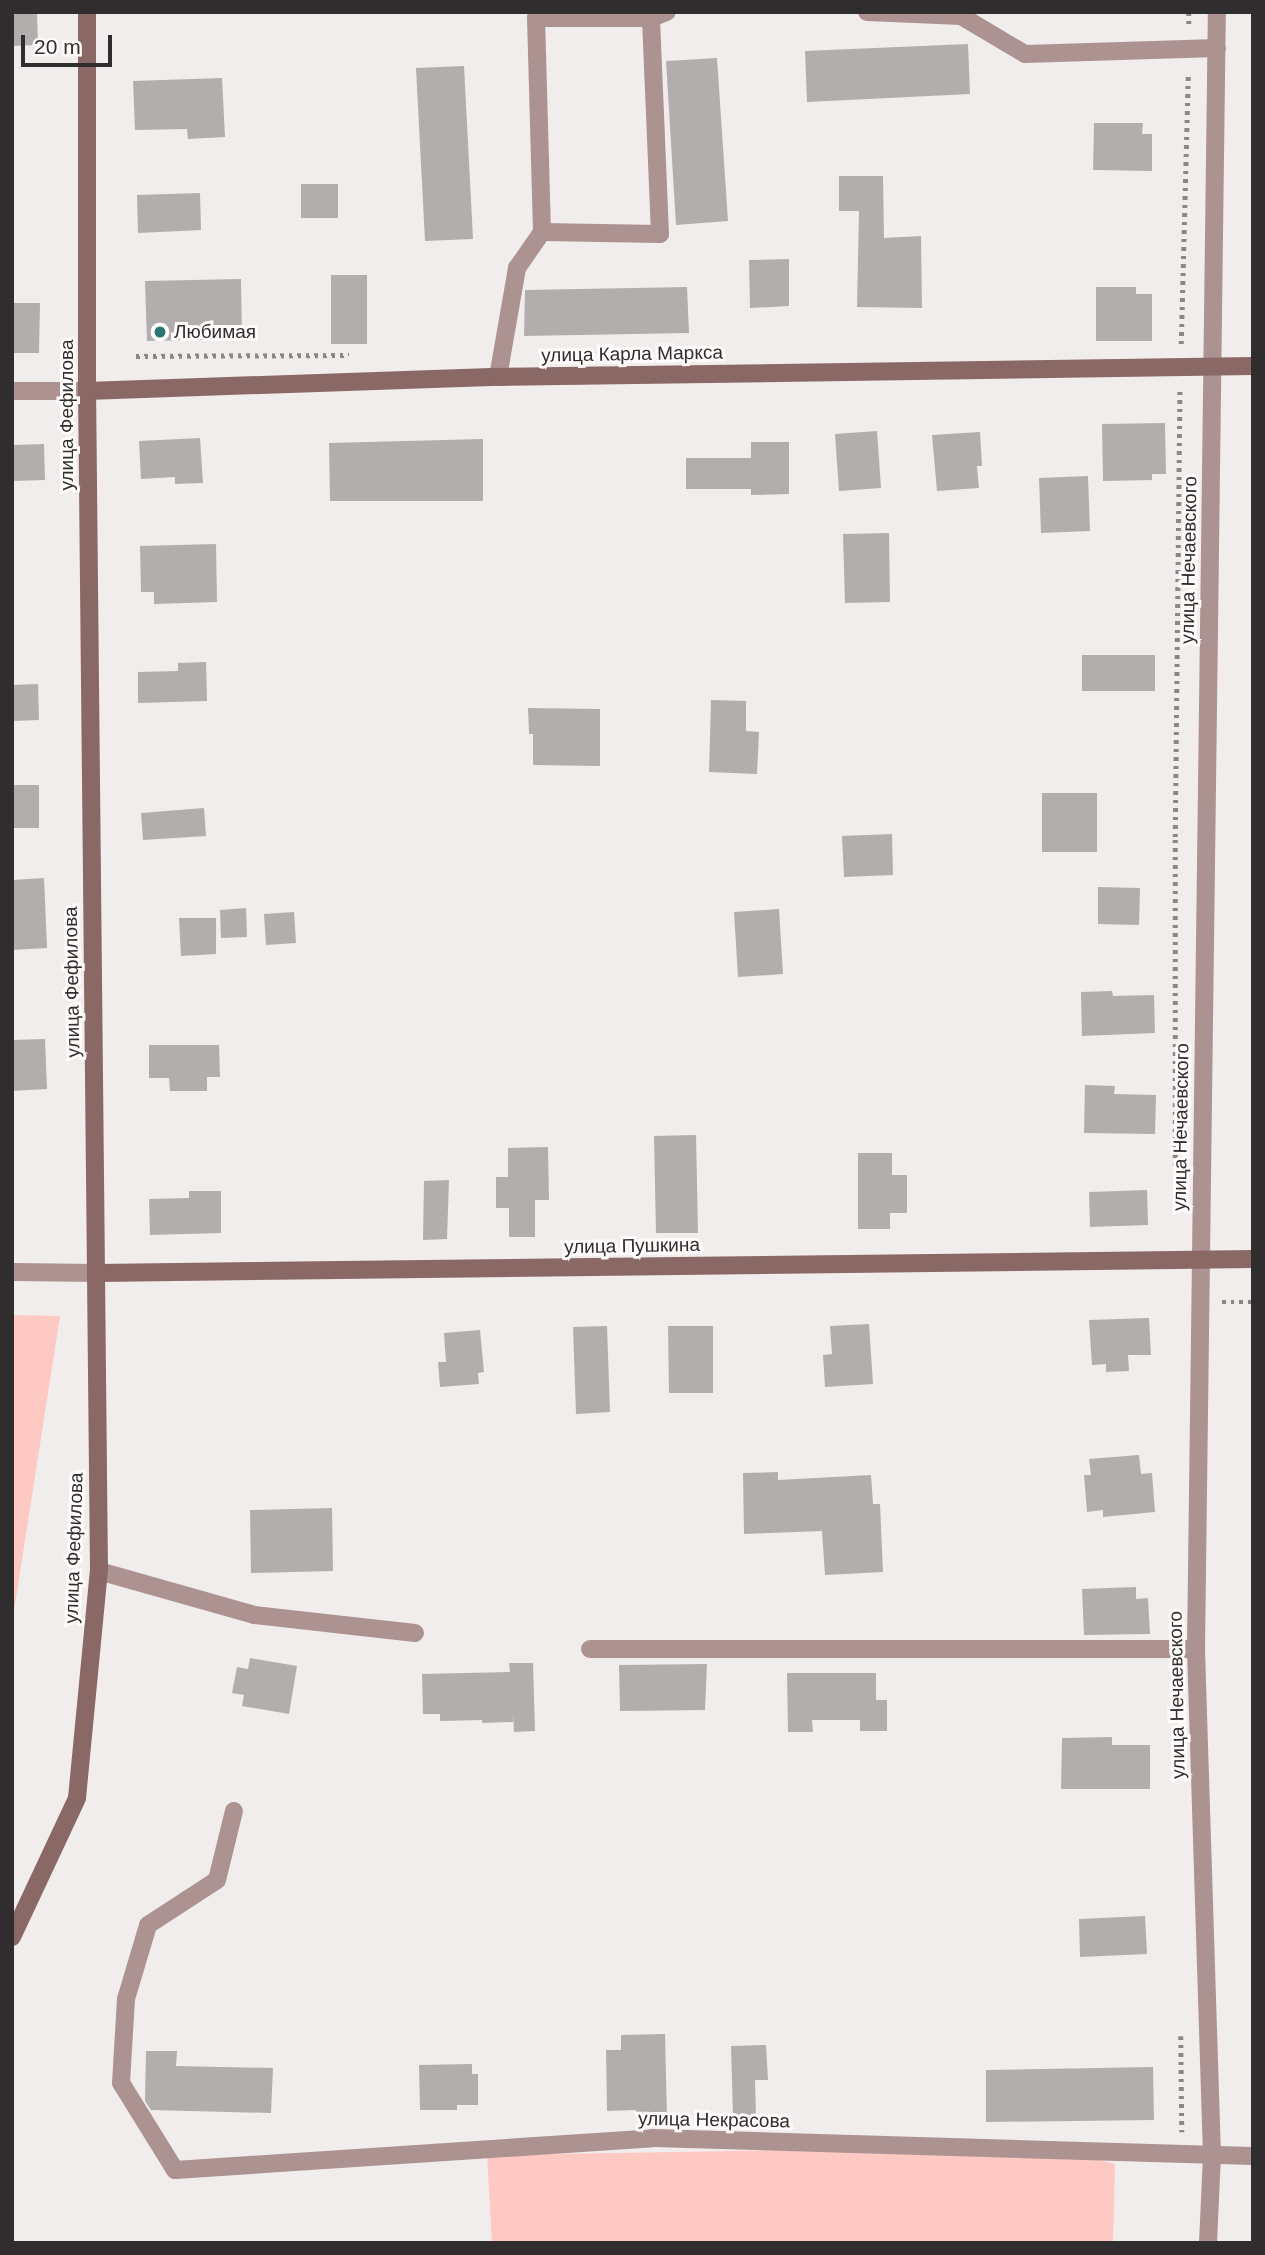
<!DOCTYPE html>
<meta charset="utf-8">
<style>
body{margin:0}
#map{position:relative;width:1265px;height:2255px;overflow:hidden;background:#f2eded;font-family:Arial,sans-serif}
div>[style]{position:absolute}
.green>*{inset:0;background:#fec8c3}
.building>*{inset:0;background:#b2aead}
.path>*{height:4.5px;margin-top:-2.25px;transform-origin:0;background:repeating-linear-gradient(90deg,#8b8787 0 3.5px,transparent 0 8.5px)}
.lane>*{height:18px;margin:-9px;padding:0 9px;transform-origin:9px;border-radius:9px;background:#ac9391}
.street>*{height:18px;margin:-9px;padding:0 9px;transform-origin:9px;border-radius:9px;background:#ac9391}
.secondary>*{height:18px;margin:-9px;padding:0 9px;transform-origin:9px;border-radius:9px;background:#8a6865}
.dots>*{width:19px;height:19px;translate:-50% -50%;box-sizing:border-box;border:4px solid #fffbfa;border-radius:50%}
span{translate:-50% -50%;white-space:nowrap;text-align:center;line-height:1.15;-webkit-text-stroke:6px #fffbfa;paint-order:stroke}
.poi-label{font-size:19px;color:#2f2d2d}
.left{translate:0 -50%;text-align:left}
.street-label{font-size:19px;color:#2f2d2d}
.frame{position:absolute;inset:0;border:14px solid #2f2d2d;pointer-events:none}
.scale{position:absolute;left:21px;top:35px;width:91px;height:32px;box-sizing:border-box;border:4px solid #2f2d2d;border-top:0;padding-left:9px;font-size:21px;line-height:24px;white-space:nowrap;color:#2f2d2d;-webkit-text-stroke:5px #fffbfa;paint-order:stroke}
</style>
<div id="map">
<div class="green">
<div style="clip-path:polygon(12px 1315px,60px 1316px,12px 1624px)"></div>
<div style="clip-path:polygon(1039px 2146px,1115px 2164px,1113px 2243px,492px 2243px,487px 2155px)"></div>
</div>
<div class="building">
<div style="clip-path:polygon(12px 12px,37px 12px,38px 45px,12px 46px)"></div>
<div style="clip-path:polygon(968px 44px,970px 94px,807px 102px,805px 51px)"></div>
<div style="clip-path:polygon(717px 58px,728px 221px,676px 225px,666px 61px)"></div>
<div style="clip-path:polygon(464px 66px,473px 239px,425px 241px,416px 68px)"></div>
<div style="clip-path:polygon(222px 78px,225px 137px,188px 139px,187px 129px,135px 130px,133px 81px)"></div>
<div style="clip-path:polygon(1094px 123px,1143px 123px,1142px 134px,1152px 134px,1152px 171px,1093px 170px)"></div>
<div style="clip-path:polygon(839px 176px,883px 176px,884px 238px,921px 236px,922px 308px,857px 307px,859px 211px,839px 211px)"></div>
<div style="clip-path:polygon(301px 184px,338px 184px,338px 218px,301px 218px)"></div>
<div style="clip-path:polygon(200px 193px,201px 230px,138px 233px,137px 195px)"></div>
<div style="clip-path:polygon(789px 259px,789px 306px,750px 308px,749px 260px)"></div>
<div style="clip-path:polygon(331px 275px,367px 275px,367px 344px,331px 344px)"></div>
<div style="clip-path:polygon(241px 279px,242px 339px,147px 341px,145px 281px)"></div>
<div style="clip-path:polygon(687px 287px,689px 333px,524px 336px,525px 290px)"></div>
<div style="clip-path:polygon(1096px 287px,1136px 287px,1136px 294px,1152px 294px,1152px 341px,1096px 341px)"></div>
<div style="clip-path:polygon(12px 303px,40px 303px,39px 353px,12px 353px)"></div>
<div style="clip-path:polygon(1165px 423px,1166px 474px,1152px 474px,1152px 480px,1103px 481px,1102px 424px)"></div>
<div style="clip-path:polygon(877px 431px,881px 488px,839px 491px,835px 434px)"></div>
<div style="clip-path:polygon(980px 432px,982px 466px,977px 466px,979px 488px,937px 491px,932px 435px)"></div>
<div style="clip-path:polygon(200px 438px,203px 483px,175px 484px,175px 477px,141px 479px,139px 441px)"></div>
<div style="clip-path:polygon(483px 439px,483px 501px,330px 501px,329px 443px)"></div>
<div style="clip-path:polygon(751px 442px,789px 442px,789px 494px,751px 495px,751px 489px,686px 489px,686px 458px,751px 458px)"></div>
<div style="clip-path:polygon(44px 444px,45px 480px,12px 481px,12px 445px)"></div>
<div style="clip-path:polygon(1088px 476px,1090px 531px,1041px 533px,1039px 478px)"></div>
<div style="clip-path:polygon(889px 533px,890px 602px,845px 603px,843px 534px)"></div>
<div style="clip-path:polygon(216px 544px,217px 602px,154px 604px,154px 592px,141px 592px,140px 546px)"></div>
<div style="clip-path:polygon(1082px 655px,1155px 655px,1155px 691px,1082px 691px)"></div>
<div style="clip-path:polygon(206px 662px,207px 701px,138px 703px,138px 672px,178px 671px,178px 663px)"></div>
<div style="clip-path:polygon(38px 684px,39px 720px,12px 721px,12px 685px)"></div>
<div style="clip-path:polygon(711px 700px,746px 701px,746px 731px,759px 732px,757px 774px,709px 772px)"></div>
<div style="clip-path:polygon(528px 708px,600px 709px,600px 766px,533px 765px,533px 734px,529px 734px)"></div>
<div style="clip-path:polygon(12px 785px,39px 785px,39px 828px,12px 828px)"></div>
<div style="clip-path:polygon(1042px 793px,1097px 793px,1097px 852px,1042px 852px)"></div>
<div style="clip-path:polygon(204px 808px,206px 836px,143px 840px,141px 813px)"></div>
<div style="clip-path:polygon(892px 834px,893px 875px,844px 877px,842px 836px)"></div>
<div style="clip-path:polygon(44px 878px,47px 948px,12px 950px,12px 880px)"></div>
<div style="clip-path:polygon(1098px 887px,1140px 888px,1139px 925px,1098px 924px)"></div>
<div style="clip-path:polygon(246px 908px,247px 937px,221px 938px,220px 910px)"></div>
<div style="clip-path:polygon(779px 909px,783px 974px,738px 977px,734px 912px)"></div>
<div style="clip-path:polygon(294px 912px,296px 943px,266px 945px,264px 914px)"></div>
<div style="clip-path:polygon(179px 918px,216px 918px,216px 954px,181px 956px)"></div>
<div style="clip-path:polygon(1112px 991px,1113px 996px,1154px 995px,1155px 1033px,1082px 1036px,1081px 992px)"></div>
<div style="clip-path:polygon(45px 1039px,47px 1089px,12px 1091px,12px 1040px)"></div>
<div style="clip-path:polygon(149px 1045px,219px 1045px,220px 1077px,207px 1077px,207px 1091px,170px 1091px,169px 1078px,149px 1078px)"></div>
<div style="clip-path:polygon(1085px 1085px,1115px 1086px,1114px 1094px,1156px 1095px,1155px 1134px,1084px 1133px)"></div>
<div style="clip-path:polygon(696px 1135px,698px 1233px,656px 1233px,654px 1136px)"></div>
<div style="clip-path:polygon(548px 1147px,549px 1200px,535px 1200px,535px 1237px,509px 1237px,509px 1208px,496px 1208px,496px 1177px,508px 1177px,508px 1148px)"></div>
<div style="clip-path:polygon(858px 1153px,892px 1153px,892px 1175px,907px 1175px,907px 1213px,890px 1213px,890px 1229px,858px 1229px)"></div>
<div style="clip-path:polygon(449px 1180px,447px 1239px,423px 1240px,424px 1181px)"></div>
<div style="clip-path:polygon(1147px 1190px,1148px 1225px,1090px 1227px,1089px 1192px)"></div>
<div style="clip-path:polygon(189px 1191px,221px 1191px,221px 1233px,150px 1235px,149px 1199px,189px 1198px)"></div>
<div style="clip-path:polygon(1149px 1318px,1151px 1355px,1128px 1355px,1129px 1371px,1106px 1372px,1106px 1364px,1092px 1365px,1089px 1320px)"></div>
<div style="clip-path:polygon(869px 1324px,873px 1384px,825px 1387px,823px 1355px,832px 1354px,830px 1326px)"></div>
<div style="clip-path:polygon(607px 1326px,610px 1412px,576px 1414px,573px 1327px)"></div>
<div style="clip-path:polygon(668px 1326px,713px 1326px,713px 1393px,669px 1393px)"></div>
<div style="clip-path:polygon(480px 1330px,484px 1372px,478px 1373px,479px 1384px,440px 1387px,438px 1362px,446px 1362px,444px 1333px)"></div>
<div style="clip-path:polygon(1139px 1455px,1141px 1474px,1152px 1473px,1155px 1512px,1103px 1517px,1103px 1510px,1087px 1512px,1084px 1475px,1091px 1475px,1089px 1459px)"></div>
<div style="clip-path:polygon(778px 1472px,778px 1480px,871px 1475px,873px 1504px,880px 1504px,883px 1572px,825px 1575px,822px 1531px,744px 1534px,743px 1473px)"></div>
<div style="clip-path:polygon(332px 1508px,333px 1571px,251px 1573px,250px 1510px)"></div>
<div style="clip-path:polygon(1136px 1587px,1136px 1599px,1148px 1598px,1150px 1634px,1084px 1635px,1082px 1589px)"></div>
<div style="clip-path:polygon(250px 1658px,297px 1666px,289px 1714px,242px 1706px,244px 1695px,232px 1693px,237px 1667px,248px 1669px)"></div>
<div style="clip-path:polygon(509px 1663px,533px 1663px,535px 1731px,514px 1732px,513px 1713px,513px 1722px,482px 1723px,482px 1720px,440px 1721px,440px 1714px,423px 1714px,422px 1674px,510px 1672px)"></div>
<div style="clip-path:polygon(707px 1664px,705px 1710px,620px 1711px,619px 1665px)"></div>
<div style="clip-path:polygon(787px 1673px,876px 1673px,876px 1700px,887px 1700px,887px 1731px,860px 1731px,860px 1720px,812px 1720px,813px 1732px,788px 1732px)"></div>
<div style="clip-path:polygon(1112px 1737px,1112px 1745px,1150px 1745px,1150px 1789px,1061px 1789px,1062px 1738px)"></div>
<div style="clip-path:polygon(1145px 1916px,1147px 1954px,1080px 1957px,1079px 1919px)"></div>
<div style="clip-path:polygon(665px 2034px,667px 2118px,637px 2119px,636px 2110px,607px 2111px,606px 2050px,621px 2050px,621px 2035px)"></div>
<div style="clip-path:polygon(766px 2045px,768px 2080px,755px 2080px,756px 2116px,733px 2117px,731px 2046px)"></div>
<div style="clip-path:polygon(146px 2051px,177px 2051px,176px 2066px,273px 2068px,271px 2113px,151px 2110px,145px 2101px)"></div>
<div style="clip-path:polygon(472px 2064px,472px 2074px,478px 2074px,478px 2105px,457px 2105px,457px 2110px,420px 2110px,419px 2065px)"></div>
<div style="clip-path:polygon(1153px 2067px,1154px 2120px,986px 2122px,986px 2070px)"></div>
</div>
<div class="path">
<div style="left:1189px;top:12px;width:13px;rotate:90deg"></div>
<div style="left:1181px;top:344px;width:271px;rotate:-88.5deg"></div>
<div style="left:136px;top:356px;width:213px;rotate:-0.3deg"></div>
<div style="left:1175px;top:1166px;width:329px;rotate:-90deg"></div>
<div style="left:1175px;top:837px;width:446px;rotate:-89.4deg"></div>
<div style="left:1222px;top:1302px;width:31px"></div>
<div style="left:1181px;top:2036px;width:96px;rotate:89.4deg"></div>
</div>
<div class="lane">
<div style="left:867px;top:12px;width:94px;rotate:2.4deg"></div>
<div style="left:961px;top:16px;width:74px;rotate:30.7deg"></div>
<div style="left:1025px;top:54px;width:192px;rotate:-1.8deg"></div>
<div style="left:542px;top:232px;width:118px;rotate:1deg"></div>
<div style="left:660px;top:234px;width:216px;rotate:-92.4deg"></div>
<div style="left:498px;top:377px;width:111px;rotate:-80.1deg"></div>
<div style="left:517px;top:268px;width:44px;rotate:-55.2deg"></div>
<div style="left:542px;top:232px;width:214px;rotate:-91.6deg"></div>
<div style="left:536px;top:18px;width:115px"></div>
<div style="left:651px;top:18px;width:17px;rotate:-21deg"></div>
<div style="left:99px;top:1571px;width:161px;rotate:15.8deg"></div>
<div style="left:254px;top:1615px;width:162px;rotate:6.4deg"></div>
<div style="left:590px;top:1649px;width:606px"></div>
<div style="left:175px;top:2170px;width:102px;rotate:-121.8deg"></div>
<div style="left:121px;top:2083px;width:84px;rotate:-86.6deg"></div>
<div style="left:126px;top:1999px;width:77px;rotate:-73.4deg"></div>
<div style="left:148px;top:1925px;width:82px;rotate:-33.1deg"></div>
<div style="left:217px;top:1880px;width:71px;rotate:-76.2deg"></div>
</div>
<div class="street">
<div style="left:12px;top:391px;width:75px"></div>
<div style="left:12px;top:1272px;width:85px;rotate:0.7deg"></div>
<div style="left:175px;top:2170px;width:479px;rotate:-3.8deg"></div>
<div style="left:653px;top:2138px;width:600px;rotate:1.72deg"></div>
<div style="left:1208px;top:2243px;width:87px;rotate:-87.4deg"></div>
<div style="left:1212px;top:2156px;width:507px;rotate:-91.81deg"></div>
<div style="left:1196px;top:1649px;width:1637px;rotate:-89.27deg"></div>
</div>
<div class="secondary">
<div style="left:87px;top:391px;width:411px;rotate:-2deg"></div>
<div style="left:498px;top:377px;width:755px;rotate:-0.83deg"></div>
<div style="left:97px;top:1273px;width:1156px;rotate:-0.69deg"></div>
<div style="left:12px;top:1937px;width:153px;rotate:-64.9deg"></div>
<div style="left:77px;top:1798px;width:228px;rotate:-84.5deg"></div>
<div style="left:99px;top:1571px;width:1180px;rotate:-90.58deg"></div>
<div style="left:87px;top:391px;width:379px;rotate:-90deg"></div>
</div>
<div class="dots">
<div style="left:160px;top:332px;background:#2b7575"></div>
</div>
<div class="poi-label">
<span class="left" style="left:174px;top:332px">Любимая</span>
</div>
<div class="street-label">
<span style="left:632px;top:354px;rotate:-1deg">улица Карла Маркса</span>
<span style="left:67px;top:415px;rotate:-90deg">улица Фефилова</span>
<span style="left:1189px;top:560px;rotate:-89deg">улица Нечаевского</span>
<span style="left:72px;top:982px;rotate:-91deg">улица Фефилова</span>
<span style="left:1181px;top:1127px;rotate:-89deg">улица Нечаевского</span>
<span style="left:632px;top:1246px;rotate:-1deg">улица Пушкина</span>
<span style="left:74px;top:1548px;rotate:-88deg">улица Фефилова</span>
<span style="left:1177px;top:1695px;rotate:-91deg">улица Нечаевского</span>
<span style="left:714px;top:2120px;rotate:1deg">улица Некрасова</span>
</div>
<div class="frame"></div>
<div class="scale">20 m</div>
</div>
